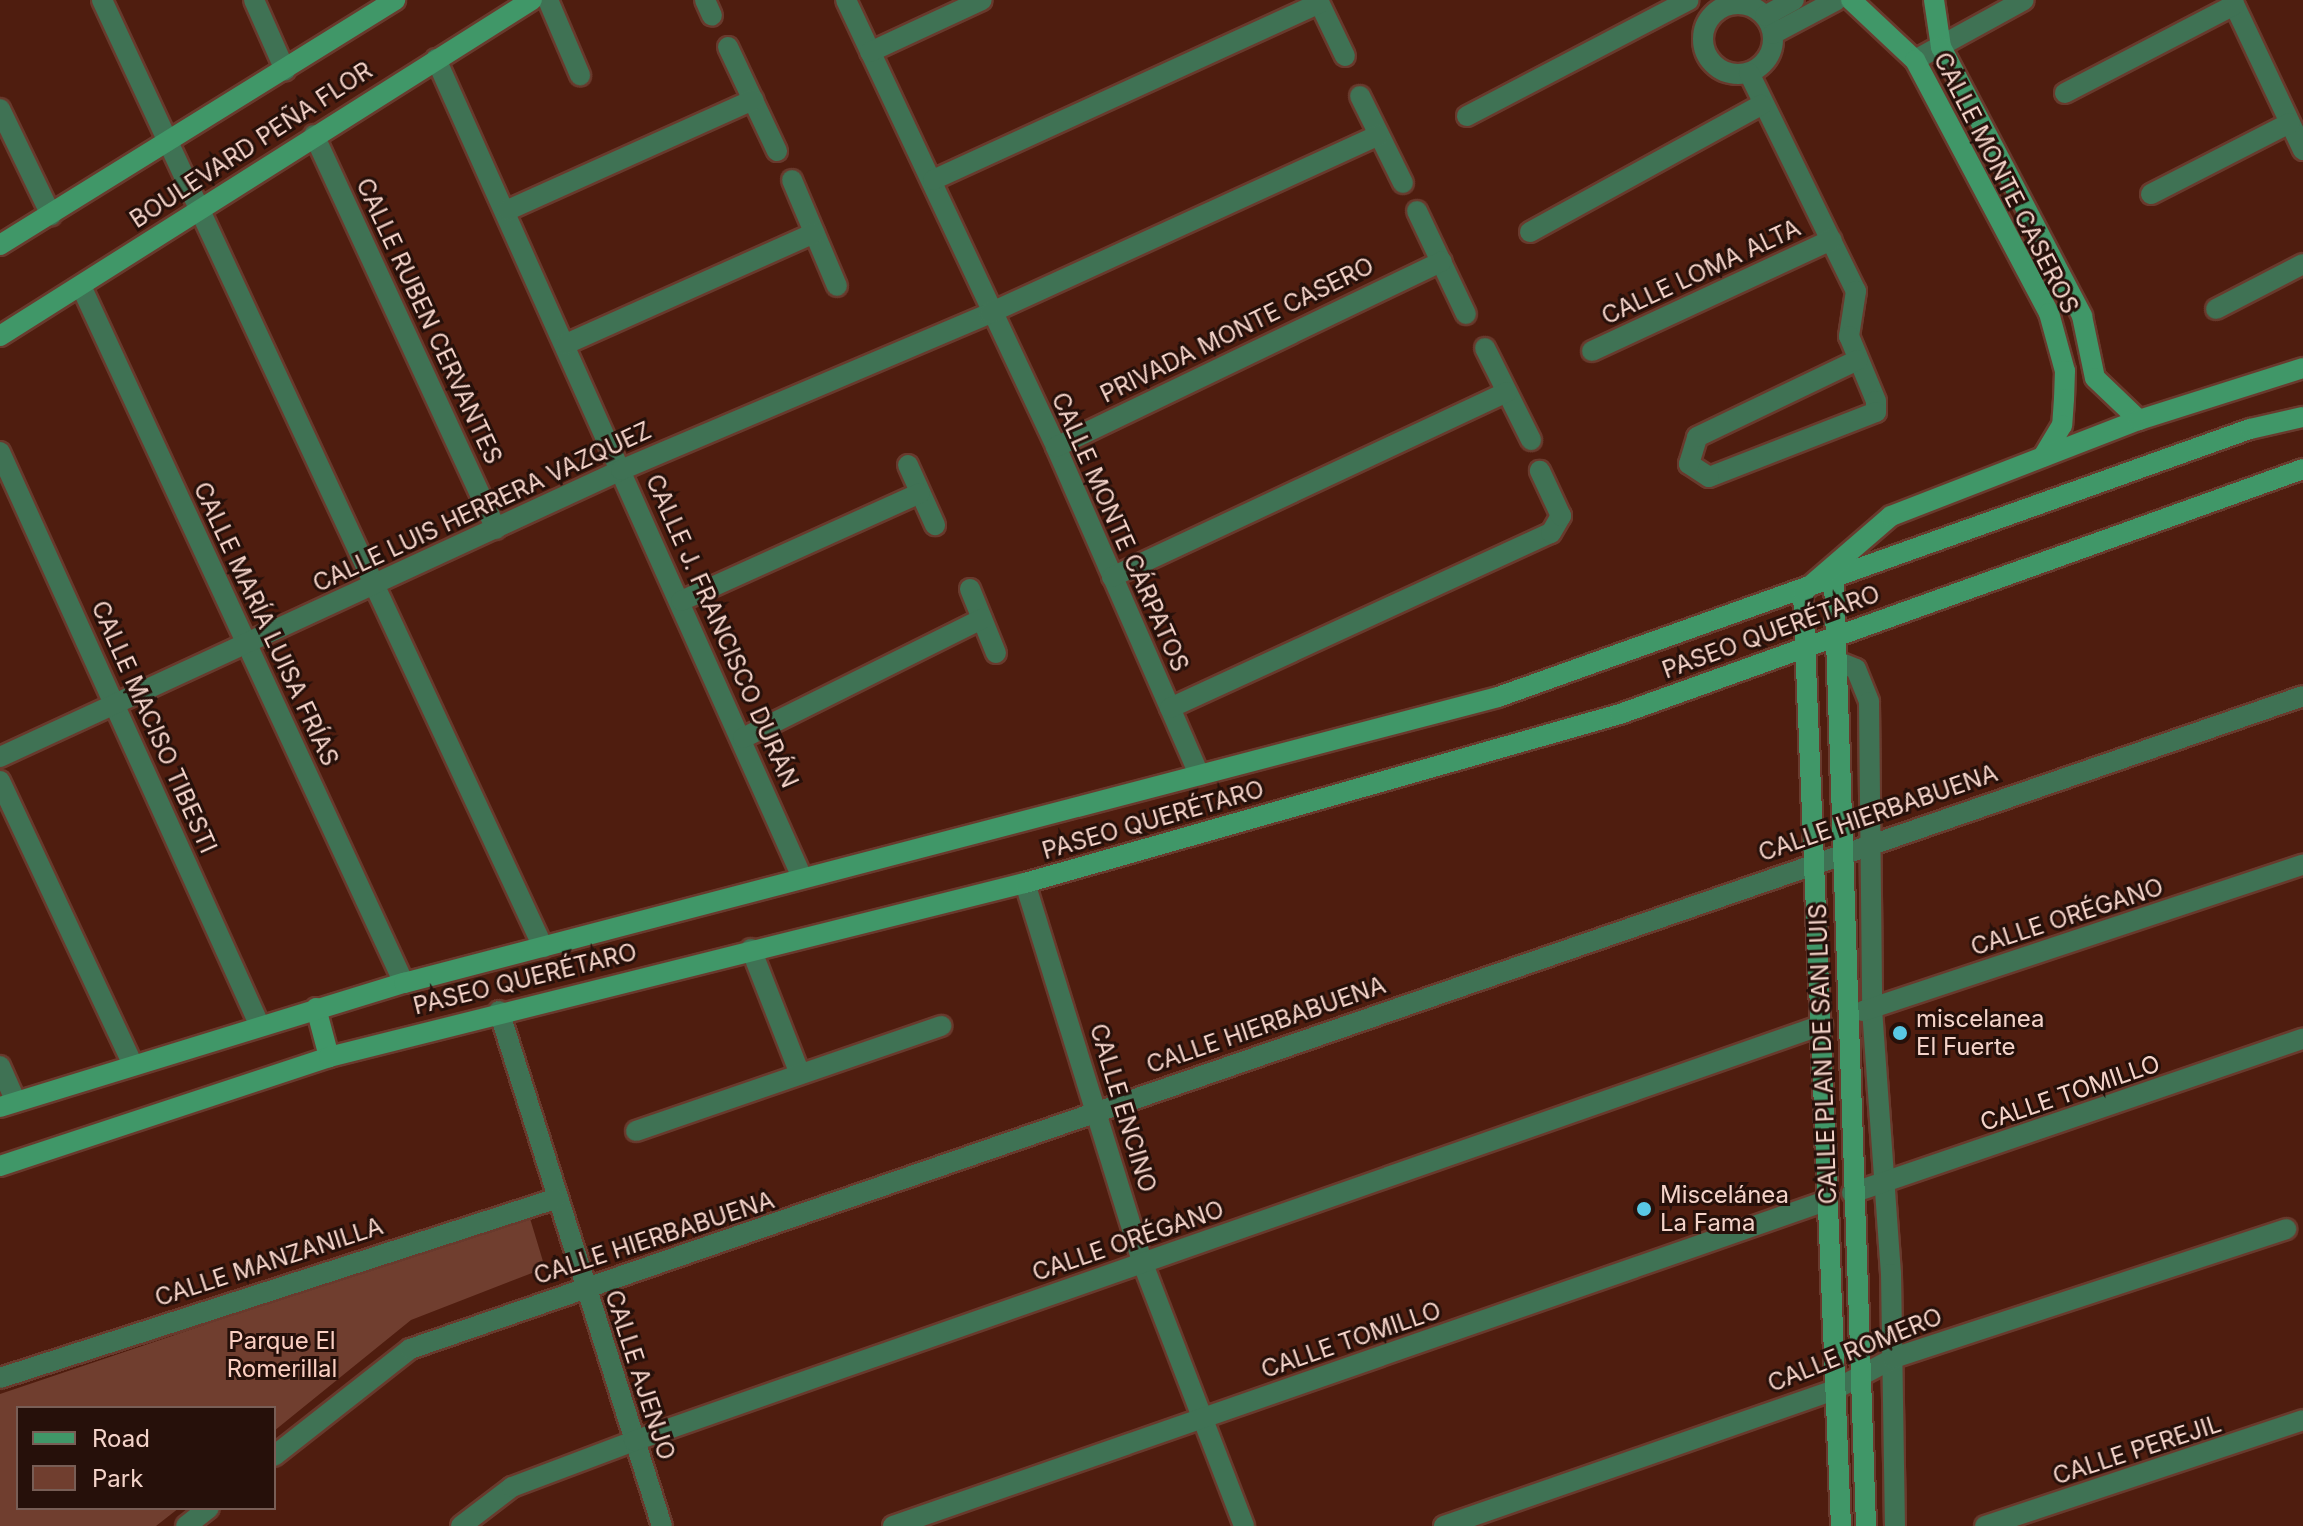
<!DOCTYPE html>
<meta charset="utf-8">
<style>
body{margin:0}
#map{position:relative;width:2303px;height:1526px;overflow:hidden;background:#4f1d0f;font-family:Inter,sans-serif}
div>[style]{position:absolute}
.green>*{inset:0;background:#703e2f}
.roads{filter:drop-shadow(2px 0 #693a2d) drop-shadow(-2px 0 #693a2d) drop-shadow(0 2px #693a2d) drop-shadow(0 -2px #693a2d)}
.street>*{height:20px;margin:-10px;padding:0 10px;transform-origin:10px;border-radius:10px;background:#3f7254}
.street>.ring{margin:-10px;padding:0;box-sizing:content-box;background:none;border:20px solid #3f7254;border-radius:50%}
.secondary>*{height:20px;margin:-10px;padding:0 10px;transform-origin:10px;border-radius:10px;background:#409768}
.dots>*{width:22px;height:22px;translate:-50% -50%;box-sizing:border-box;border:4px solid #26100a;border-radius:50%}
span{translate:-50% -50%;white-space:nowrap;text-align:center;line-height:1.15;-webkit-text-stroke:6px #26100a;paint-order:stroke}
.street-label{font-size:24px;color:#f4d3c9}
.poi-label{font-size:24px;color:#f4d3c9}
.left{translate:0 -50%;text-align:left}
.park-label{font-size:24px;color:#fbcfc2}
.legend{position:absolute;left:16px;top:1406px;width:260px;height:104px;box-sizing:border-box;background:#26100a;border:2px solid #785e56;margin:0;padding:10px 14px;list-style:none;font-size:24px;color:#f4d3c9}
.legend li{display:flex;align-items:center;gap:16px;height:40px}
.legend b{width:40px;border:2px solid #785e56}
</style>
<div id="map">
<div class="green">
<div style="clip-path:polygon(529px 1215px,545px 1268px,411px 1320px,274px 1431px,274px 1408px,18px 1408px,18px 1508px,179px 1508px,156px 1526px,0 1526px,0 1394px)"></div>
</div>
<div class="roads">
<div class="street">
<div style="left:102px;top:0;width:1045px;rotate:65.03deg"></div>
<div style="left:254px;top:0;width:77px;rotate:66.1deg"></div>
<div style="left:548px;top:0;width:82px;rotate:66.9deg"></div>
<div style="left:705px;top:0;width:17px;rotate:66deg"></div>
<div style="left:846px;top:0;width:494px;rotate:64.8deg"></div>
<div style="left:1056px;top:447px;width:358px;rotate:66.4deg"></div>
<div style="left:1318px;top:0;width:62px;rotate:64.3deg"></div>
<div style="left:2232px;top:0;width:166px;rotate:64.7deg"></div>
<div class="ring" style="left:1703px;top:4px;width:50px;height:50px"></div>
<div style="left:1765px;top:16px;width:33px;rotate:-29deg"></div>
<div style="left:1773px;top:34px;width:72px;rotate:-28deg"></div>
<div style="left:728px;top:47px;width:115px;rotate:64.8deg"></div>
<div style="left:870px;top:52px;width:123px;rotate:-24.9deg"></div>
<div style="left:436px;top:59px;width:894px;rotate:65.9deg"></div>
<div style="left:1915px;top:60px;width:124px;rotate:-28.8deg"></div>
<div style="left:1749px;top:73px;width:243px;rotate:63.9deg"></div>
<div style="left:1856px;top:291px;width:46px;rotate:98.8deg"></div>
<div style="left:1849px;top:336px;width:70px;rotate:67.4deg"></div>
<div style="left:1876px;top:401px;width:11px;rotate:90deg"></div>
<div style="left:1876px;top:412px;width:179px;rotate:158.7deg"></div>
<div style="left:1709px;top:477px;width:24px;rotate:-147deg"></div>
<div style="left:1689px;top:464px;width:28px;rotate:-73deg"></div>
<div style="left:1697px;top:437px;width:178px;rotate:-25.6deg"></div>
<div style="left:2065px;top:93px;width:191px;rotate:-27.5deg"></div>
<div style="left:1360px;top:96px;width:97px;rotate:63.7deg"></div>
<div style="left:0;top:109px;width:118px;rotate:64.3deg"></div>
<div style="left:1467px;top:116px;width:250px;rotate:-27.6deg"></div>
<div style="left:314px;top:135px;width:434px;rotate:65.2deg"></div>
<div style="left:792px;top:180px;width:115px;rotate:67deg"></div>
<div style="left:933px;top:180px;width:425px;rotate:-24.6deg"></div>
<div style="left:2151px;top:194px;width:156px;rotate:-27.1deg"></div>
<div style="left:508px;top:210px;width:269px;rotate:-24.2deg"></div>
<div style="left:1417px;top:211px;width:114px;rotate:64.6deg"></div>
<div style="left:1530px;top:232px;width:264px;rotate:-28.8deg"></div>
<div style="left:81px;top:286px;width:768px;rotate:65.14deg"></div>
<div style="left:2216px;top:309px;width:98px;rotate:-27.3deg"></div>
<div style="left:566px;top:344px;width:272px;rotate:-24.1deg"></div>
<div style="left:1485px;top:348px;width:103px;rotate:63.4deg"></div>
<div style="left:1592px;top:351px;width:264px;rotate:-24.9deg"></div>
<div style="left:1056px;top:447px;width:428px;rotate:-25.7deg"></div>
<div style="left:0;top:452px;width:628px;rotate:65.64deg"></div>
<div style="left:908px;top:465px;width:66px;rotate:65.8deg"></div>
<div style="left:1112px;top:577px;width:436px;rotate:-25.1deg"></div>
<div style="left:970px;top:589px;width:69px;rotate:67.9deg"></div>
<div style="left:681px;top:601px;width:262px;rotate:-24.3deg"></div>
<div style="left:1839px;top:662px;width:18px;rotate:22deg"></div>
<div style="left:1856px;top:669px;width:35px;rotate:68deg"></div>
<div style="left:1869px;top:702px;width:307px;rotate:89.4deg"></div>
<div style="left:1872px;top:1009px;width:266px;rotate:85.9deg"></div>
<div style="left:1891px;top:1274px;width:252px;rotate:89.1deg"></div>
<div style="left:1170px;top:708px;width:419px;rotate:-24.7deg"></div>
<div style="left:1551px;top:533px;width:20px;rotate:-60deg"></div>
<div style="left:1561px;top:516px;width:50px;rotate:-115deg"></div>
<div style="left:743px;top:738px;width:267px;rotate:-26.5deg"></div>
<div style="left:0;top:757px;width:684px;rotate:-24.8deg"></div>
<div style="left:621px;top:470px;width:401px;rotate:-23deg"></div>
<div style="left:990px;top:313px;width:427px;rotate:-24.6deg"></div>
<div style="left:0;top:781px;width:311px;rotate:64.9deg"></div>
<div style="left:1025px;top:883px;width:399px;rotate:72.8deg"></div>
<div style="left:1143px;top:1264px;width:281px;rotate:68.9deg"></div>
<div style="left:751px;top:949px;width:134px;rotate:68.6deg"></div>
<div style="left:499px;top:1011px;width:540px;rotate:72.44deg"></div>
<div style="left:1863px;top:1011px;width:464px;rotate:-18.4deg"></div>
<div style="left:0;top:1066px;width:39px;rotate:66deg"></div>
<div style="left:636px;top:1131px;width:323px;rotate:-19deg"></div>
<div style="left:1852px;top:1193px;width:477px;rotate:-18.9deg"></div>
<div style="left:0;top:1378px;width:583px;rotate:-17.88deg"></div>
<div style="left:274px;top:1456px;width:173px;rotate:-38.2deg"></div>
<div style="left:410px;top:1349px;width:2002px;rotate:-19.03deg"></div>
<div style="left:186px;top:1526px;width:29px;rotate:-38deg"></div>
<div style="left:461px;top:1526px;width:64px;rotate:-37.4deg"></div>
<div style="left:512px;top:1487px;width:130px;rotate:-20.7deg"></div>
<div style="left:634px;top:1441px;width:1259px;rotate:-19.3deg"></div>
<div style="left:893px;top:1526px;width:988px;rotate:-19.21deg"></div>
<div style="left:1444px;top:1526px;width:413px;rotate:-19.2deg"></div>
<div style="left:1834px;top:1390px;width:68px;rotate:-28.1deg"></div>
<div style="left:1894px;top:1358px;width:413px;rotate:-18.2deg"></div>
<div style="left:1985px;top:1526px;width:335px;rotate:-18.4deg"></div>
</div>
<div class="secondary">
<div style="left:1851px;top:0;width:88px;rotate:43.2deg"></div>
<div style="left:1915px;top:60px;width:286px;rotate:62.1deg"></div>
<div style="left:2049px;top:313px;width:60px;rotate:74.6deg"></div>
<div style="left:2065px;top:371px;width:28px;rotate:92deg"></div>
<div style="left:2064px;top:399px;width:26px;rotate:94deg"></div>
<div style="left:2062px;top:425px;width:37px;rotate:121deg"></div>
<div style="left:1934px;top:0;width:48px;rotate:81.5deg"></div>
<div style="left:1941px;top:47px;width:304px;rotate:62.3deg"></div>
<div style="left:2082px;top:316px;width:63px;rotate:78.2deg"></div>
<div style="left:2095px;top:378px;width:61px;rotate:43.7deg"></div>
<div style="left:0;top:245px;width:465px;rotate:-31.8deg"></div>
<div style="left:0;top:336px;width:629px;rotate:-32.28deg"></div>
<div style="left:1834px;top:581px;width:946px;rotate:88.06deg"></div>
<div style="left:316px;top:1008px;width:51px;rotate:75.1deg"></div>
<div style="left:0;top:1107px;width:423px;rotate:-17.1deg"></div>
<div style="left:404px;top:983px;width:1131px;rotate:-14.65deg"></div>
<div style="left:1498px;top:697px;width:798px;rotate:-19.62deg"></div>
<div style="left:2250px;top:429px;width:54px;rotate:-12.8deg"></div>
<div style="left:0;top:1166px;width:347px;rotate:-18.3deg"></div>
<div style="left:329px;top:1057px;width:717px;rotate:-14.04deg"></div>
<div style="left:1025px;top:883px;width:619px;rotate:-15.86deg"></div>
<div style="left:1620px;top:714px;width:726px;rotate:-19.73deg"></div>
<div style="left:1841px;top:1526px;width:935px;rotate:-92.33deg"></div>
<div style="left:1803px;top:592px;width:116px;rotate:-40.8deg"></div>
<div style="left:1891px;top:516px;width:266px;rotate:-21.2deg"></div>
<div style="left:2139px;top:420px;width:172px;rotate:-17.6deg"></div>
</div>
</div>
<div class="dots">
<div style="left:1900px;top:1033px;background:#59c8e4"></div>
<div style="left:1644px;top:1209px;background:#59c8e4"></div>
</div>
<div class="street-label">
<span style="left:251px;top:145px;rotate:-33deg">BOULEVARD PEÑA FLOR</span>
<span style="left:2006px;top:183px;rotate:63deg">CALLE MONTE CASEROS</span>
<span style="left:1701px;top:272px;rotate:-25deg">CALLE LOMA ALTA</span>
<span style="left:429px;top:321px;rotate:65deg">CALLE RUBEN CERVANTES</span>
<span style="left:1237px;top:330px;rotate:-26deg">PRIVADA MONTE CASERO</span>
<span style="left:482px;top:507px;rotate:-25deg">CALLE LUIS HERRERA VAZQUEZ</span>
<span style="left:1120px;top:532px;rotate:66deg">CALLE MONTE CÁRPATOS</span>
<span style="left:266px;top:624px;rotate:65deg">CALLE MARÍA LUISA FRÍAS</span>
<span style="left:722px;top:631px;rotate:66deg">CALLE J. FRANCISCO DURÁN</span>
<span style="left:1771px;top:632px;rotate:-20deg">PASEO QUERÉTARO</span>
<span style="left:154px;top:727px;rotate:66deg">CALLE MACISO TIBESTI</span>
<span style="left:1878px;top:813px;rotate:-19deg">CALLE HIERBABUENA</span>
<span style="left:1153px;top:820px;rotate:-16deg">PASEO QUERÉTARO</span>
<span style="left:2067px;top:917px;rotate:-18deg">CALLE ORÉGANO</span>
<span style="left:525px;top:979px;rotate:-14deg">PASEO QUERÉTARO</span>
<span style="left:1266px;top:1025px;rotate:-19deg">CALLE HIERBABUENA</span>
<span style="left:1823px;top:1054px;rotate:-92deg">CALLE PLAN DE SAN LUIS</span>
<span style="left:2070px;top:1093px;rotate:-19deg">CALLE TOMILLO</span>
<span style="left:1123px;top:1108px;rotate:73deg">CALLE ENCINO</span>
<span style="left:654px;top:1238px;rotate:-18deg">CALLE HIERBABUENA</span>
<span style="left:1128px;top:1241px;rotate:-19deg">CALLE ORÉGANO</span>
<span style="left:269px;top:1262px;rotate:-18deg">CALLE MANZANILLA</span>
<span style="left:1351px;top:1340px;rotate:-19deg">CALLE TOMILLO</span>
<span style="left:1855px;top:1350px;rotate:-22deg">CALLE ROMERO</span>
<span style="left:640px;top:1375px;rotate:72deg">CALLE AJENJO</span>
<span style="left:2137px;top:1450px;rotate:-18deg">CALLE PEREJIL</span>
</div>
<div class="poi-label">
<span class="left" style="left:1916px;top:1033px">miscelanea<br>El Fuerte</span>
<span class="left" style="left:1660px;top:1209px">Miscelánea<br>La Fama</span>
</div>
<div class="park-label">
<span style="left:282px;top:1355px">Parque El<br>Romerillal</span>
</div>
<ul class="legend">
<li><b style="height:10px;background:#409768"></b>Road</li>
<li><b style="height:22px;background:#703e2f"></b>Park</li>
</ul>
</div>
